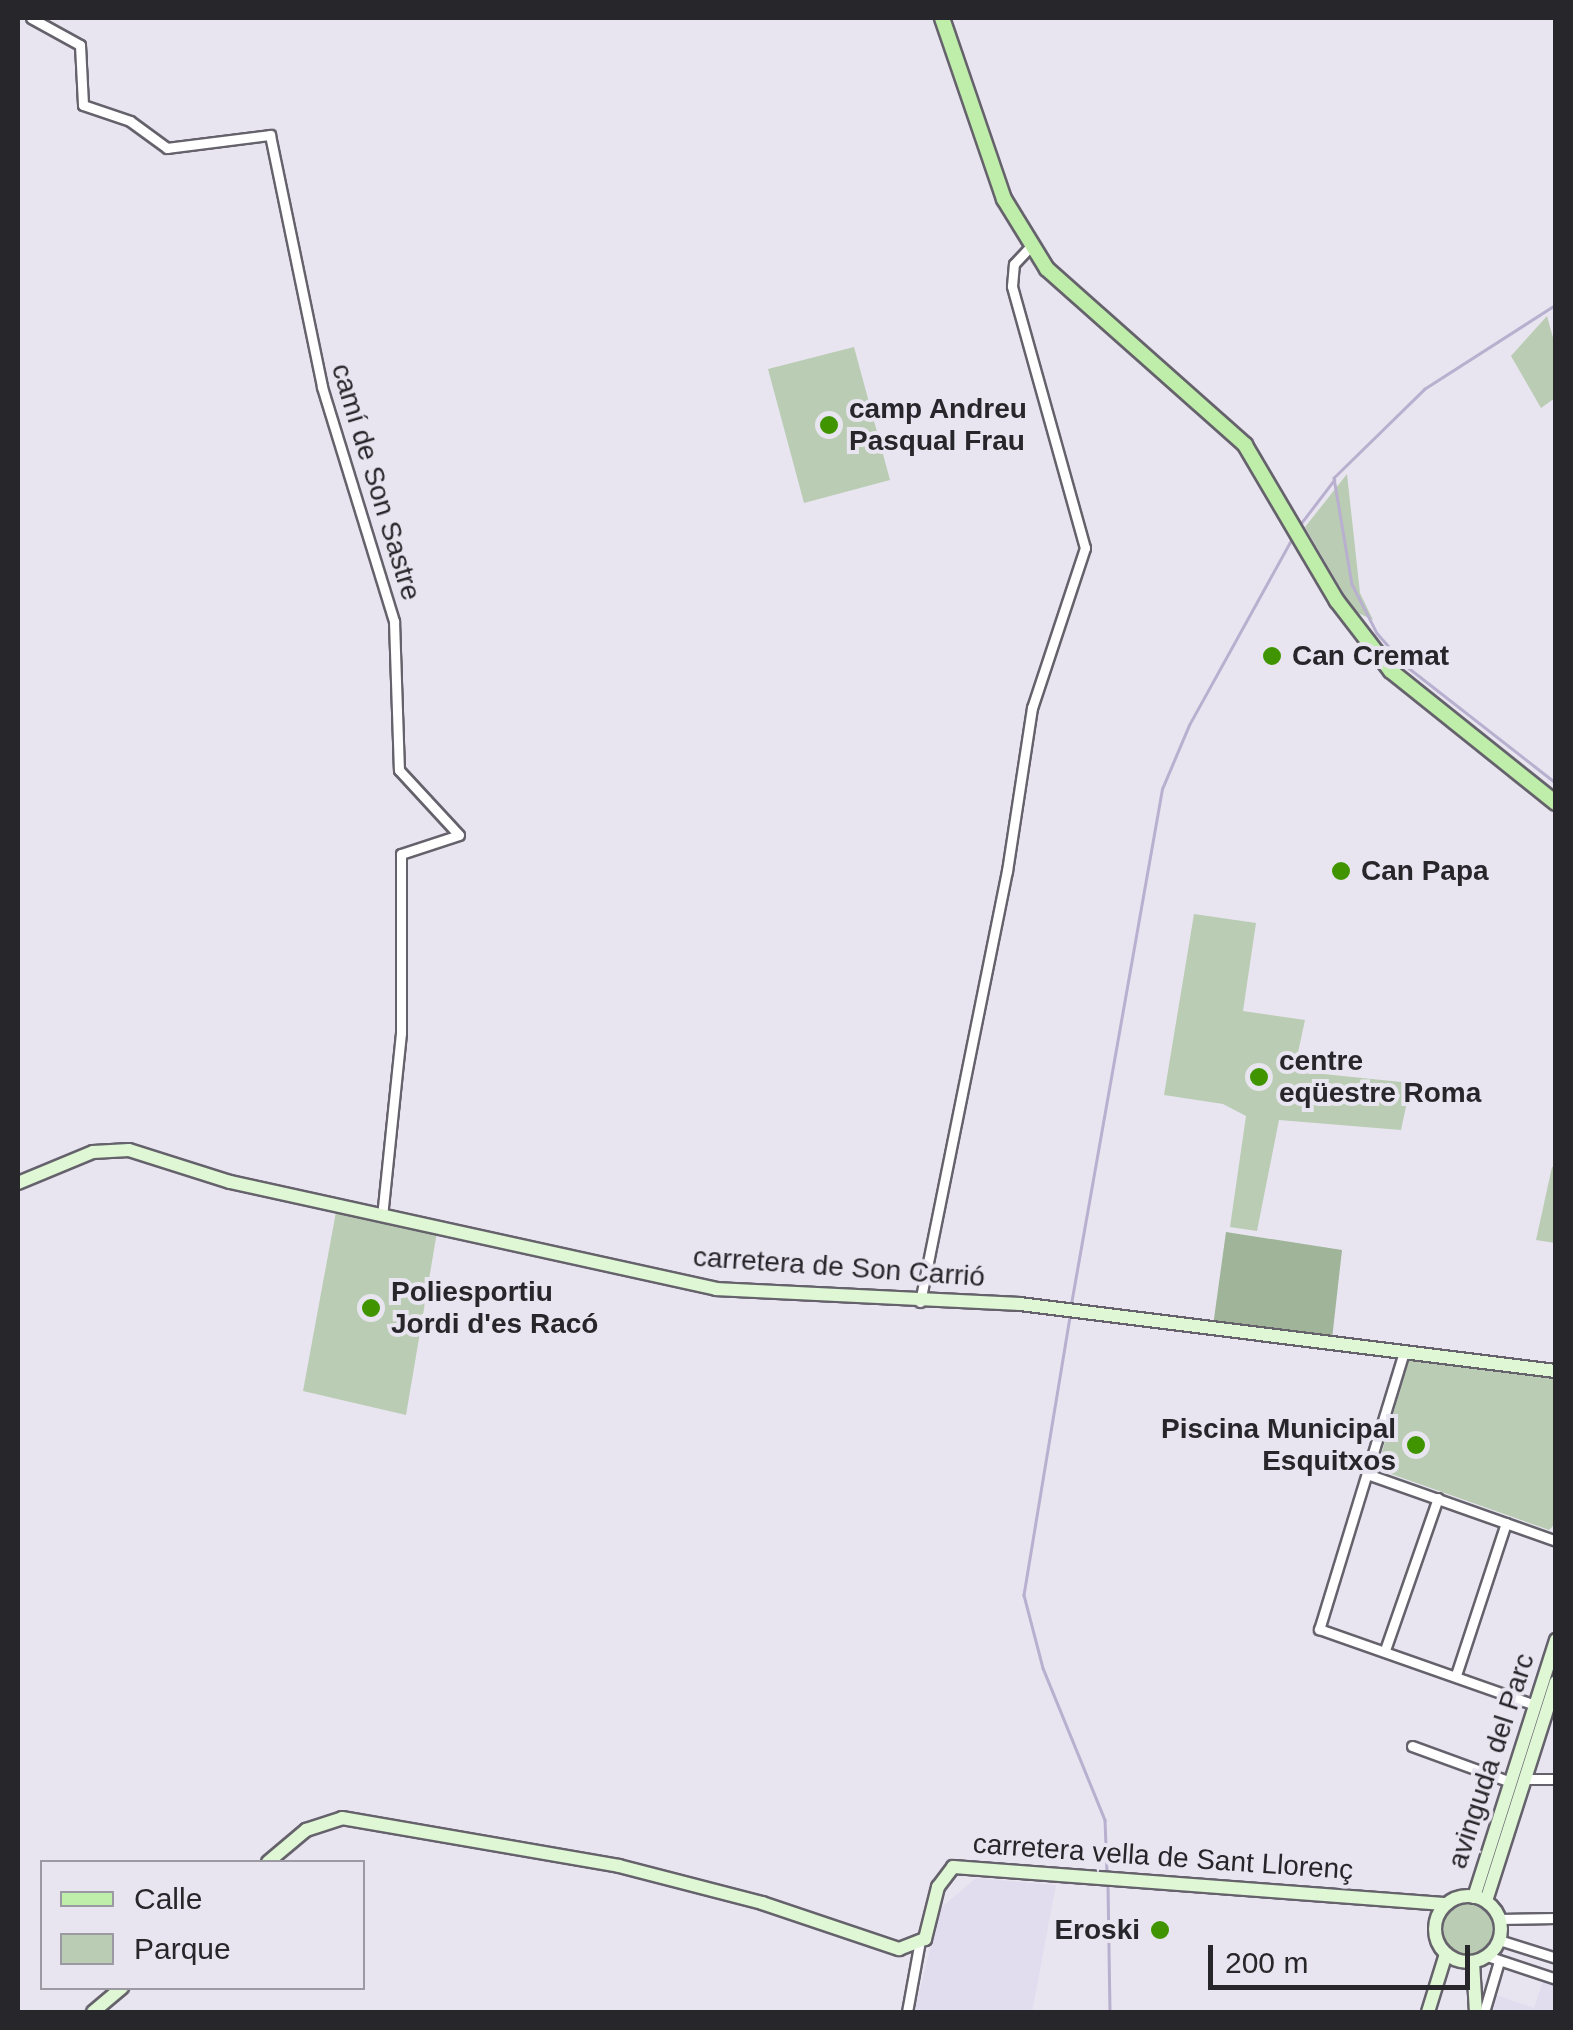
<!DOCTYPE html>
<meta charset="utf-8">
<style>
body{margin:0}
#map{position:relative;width:1573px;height:2030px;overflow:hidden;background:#e8e5f0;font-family:Helvetica,sans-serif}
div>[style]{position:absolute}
.built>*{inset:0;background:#e2dcef}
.green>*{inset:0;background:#baccb3}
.round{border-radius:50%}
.forest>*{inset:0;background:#9fb498}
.stream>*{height:2.5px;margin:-1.25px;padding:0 1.25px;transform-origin:1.25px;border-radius:1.25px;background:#b9afcf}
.roads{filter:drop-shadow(2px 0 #65626c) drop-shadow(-2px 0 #65626c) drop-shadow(0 2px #65626c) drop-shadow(0 -2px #65626c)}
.street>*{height:9px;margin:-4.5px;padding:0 4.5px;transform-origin:4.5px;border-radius:4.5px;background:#fff}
.secondary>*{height:12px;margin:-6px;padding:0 6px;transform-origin:6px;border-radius:6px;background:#dff7d4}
.secondary>.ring{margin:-6px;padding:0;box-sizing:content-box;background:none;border:12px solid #dff7d4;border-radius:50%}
.primary>*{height:14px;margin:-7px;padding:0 7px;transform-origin:7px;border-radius:7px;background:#beeeaa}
.dots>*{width:28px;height:28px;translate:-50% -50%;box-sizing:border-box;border:5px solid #e8e5f0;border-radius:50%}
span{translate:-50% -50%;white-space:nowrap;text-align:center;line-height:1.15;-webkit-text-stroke:8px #e8e5f0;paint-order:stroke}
.poi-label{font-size:28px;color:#27262a;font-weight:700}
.left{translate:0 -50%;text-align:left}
.right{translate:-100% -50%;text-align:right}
.street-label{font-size:28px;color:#27262a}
.frame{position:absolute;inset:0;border:20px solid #27262a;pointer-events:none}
.legend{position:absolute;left:40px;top:1860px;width:325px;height:130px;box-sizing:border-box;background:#e8e5f0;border:2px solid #9b99a1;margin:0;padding:12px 18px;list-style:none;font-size:30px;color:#27262a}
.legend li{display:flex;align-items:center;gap:20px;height:50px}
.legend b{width:50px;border:2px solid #9b99a1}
.scale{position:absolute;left:1208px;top:1945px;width:262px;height:45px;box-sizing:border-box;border:5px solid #27262a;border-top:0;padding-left:12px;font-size:30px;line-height:35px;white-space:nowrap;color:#27262a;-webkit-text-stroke:8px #e8e5f0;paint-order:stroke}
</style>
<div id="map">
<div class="built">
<div style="clip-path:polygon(976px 1878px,1056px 1885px,1032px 2012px,914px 2012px,941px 1908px)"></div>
<div style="clip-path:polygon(1544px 1978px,1555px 1982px,1555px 2012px,1490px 2012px,1496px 1995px,1534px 2008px)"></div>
</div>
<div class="green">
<div style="clip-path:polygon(1547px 316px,1555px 345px,1555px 398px,1541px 408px,1511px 356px)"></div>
<div style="clip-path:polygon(854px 347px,890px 480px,804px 503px,768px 369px)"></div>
<div style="clip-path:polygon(1347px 474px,1360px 593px,1373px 620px,1354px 611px,1305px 527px)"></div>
<div style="clip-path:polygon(1194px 914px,1256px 923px,1243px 1011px,1305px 1020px,1294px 1071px,1411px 1083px,1401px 1130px,1279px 1120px,1257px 1231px,1230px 1227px,1246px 1116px,1223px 1104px,1164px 1095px)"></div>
<div style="clip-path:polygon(1552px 1167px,1556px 1167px,1555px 1243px,1536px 1240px)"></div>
<div style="clip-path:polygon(336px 1212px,437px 1232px,406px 1415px,303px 1391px)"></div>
<div style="clip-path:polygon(1409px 1360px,1555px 1373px,1556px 1523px,1549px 1530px,1377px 1469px)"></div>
<div class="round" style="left:1441px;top:1903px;width:52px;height:52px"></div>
</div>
<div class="forest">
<div style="clip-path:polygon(1226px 1232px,1342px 1250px,1332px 1339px,1213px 1326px)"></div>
</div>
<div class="stream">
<div style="left:1556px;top:305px;width:156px;rotate:147.3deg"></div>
<div style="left:1425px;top:389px;width:127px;rotate:135.6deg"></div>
<div style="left:1334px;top:478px;width:108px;rotate:80.4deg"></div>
<div style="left:1352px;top:584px;width:55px;rotate:63deg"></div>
<div style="left:1377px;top:633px;width:43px;rotate:48.8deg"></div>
<div style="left:1405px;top:665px;width:192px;rotate:38deg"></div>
<div style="left:1302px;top:522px;width:53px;rotate:-52.7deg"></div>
<div style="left:1071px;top:1304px;width:523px;rotate:-79.98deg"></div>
<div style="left:1162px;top:789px;width:69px;rotate:-67.1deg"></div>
<div style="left:1189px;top:725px;width:211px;rotate:-61.1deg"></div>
<div style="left:1070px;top:1317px;width:282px;rotate:99.4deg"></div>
<div style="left:1024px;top:1595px;width:75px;rotate:75.4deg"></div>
<div style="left:1043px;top:1668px;width:164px;rotate:67.8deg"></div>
<div style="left:1105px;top:1820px;width:52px;rotate:87.8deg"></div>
<div style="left:1108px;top:1885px;width:127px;rotate:89.1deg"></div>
</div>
<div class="roads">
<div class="street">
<div style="left:31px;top:18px;width:56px;rotate:28.9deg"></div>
<div style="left:80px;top:45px;width:60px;rotate:87.1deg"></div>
<div style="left:83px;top:105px;width:50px;rotate:18.8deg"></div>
<div style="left:130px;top:121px;width:46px;rotate:36.1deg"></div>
<div style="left:167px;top:148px;width:104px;rotate:-7.2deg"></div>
<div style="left:270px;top:135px;width:257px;rotate:78.3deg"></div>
<div style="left:322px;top:387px;width:245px;rotate:72.9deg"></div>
<div style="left:394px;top:621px;width:149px;rotate:88.1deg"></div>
<div style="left:399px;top:770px;width:88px;rotate:47.3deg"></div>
<div style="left:459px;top:835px;width:61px;rotate:161.9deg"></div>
<div style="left:401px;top:854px;width:179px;rotate:90deg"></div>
<div style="left:401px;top:1033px;width:184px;rotate:95.9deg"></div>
<div style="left:920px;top:1302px;width:440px;rotate:-78.6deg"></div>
<div style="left:1007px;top:871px;width:165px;rotate:-81.3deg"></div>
<div style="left:1032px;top:708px;width:169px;rotate:-71.7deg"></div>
<div style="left:1085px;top:548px;width:272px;rotate:-105.6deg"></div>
<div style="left:1012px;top:286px;width:22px;rotate:-85deg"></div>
<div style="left:1014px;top:264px;width:25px;rotate:-47deg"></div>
<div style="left:1403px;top:1355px;width:287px;rotate:107deg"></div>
<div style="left:1319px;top:1629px;width:229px;rotate:19.4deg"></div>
<div style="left:1367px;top:1474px;width:201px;rotate:19.5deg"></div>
<div style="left:1385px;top:1650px;width:161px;rotate:-70.8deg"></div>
<div style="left:1456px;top:1675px;width:160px;rotate:-71.8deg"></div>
<div style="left:1412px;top:1746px;width:105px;rotate:20deg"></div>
<div style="left:1524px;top:1779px;width:32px"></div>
<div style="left:1499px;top:1919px;width:57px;rotate:-1deg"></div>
<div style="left:1499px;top:1940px;width:60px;rotate:17.5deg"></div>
<div style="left:1487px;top:1956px;width:73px;rotate:18.4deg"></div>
<div style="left:907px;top:2012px;width:67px;rotate:-79.7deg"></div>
<div style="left:1484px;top:2012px;width:53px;rotate:-73.6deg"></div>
</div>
<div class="secondary">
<div style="left:18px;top:1183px;width:81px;rotate:-22.5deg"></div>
<div style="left:93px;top:1152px;width:36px;rotate:-3deg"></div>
<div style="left:129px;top:1150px;width:106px;rotate:17.6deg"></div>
<div style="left:230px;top:1182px;width:498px;rotate:12.4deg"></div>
<div style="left:716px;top:1289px;width:304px;rotate:2.8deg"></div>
<div style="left:1020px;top:1304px;width:540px;rotate:7.13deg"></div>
<div style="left:268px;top:1862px;width:50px;rotate:-40.1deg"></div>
<div style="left:306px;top:1830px;width:38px;rotate:-18deg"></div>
<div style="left:342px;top:1818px;width:281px;rotate:9.8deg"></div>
<div style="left:619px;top:1866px;width:148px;rotate:14.5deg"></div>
<div style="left:762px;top:1903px;width:145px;rotate:18.6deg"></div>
<div style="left:899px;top:1949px;width:28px;rotate:-21deg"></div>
<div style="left:925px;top:1939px;width:54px;rotate:-76deg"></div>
<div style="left:938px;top:1887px;width:25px;rotate:-53deg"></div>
<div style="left:953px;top:1867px;width:493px;rotate:4.3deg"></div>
<div class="ring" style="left:1435px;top:1896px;width:54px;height:54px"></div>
<div style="left:1474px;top:1897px;width:270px;rotate:-72.3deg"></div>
<div style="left:1486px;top:1901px;width:230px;rotate:-72.3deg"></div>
<div style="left:1473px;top:1962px;width:50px;rotate:86.6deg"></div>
<div style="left:93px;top:2012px;width:38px;rotate:-40deg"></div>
<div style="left:1428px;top:2012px;width:61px;rotate:-72.8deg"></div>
</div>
<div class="primary">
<div style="left:942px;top:18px;width:191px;rotate:71.1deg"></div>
<div style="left:1004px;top:199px;width:82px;rotate:58.4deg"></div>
<div style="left:1047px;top:269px;width:265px;rotate:41.6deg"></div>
<div style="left:1245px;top:445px;width:181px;rotate:59.5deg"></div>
<div style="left:1337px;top:601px;width:88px;rotate:52.4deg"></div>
<div style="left:1391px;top:671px;width:211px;rotate:38.7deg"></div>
</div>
</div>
<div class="dots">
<div style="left:829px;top:425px;background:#409400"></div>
<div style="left:1272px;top:656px;background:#409400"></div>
<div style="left:1341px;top:871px;background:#409400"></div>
<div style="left:1259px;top:1077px;background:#409400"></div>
<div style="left:371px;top:1308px;background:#409400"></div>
<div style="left:1416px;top:1445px;background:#409400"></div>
<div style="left:1160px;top:1930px;background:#409400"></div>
</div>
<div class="poi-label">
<span class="left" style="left:849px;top:425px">camp Andreu<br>Pasqual Frau</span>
<span class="left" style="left:1292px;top:656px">Can Cremat</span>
<span class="left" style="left:1361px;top:871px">Can Papa</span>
<span class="left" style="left:1279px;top:1077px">centre<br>eqüestre Roma</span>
<span class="left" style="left:391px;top:1308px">Poliesportiu<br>Jordi d'es Racó</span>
<span class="right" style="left:1396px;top:1445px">Piscina Municipal<br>Esquitxos</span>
<span class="right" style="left:1140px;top:1930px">Eroski</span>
</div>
<div class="street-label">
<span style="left:376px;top:482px;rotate:73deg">camí de Son Sastre</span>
<span style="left:839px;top:1267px;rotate:4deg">carretera de Son Carrió</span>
<span style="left:1491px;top:1761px;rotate:-72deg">avinguda del Parc</span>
<span style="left:1163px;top:1857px;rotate:4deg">carretera vella de Sant Llorenç</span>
</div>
<div class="frame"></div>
<ul class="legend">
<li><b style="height:12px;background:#beeeaa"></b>Calle</li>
<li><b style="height:28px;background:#baccb3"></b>Parque</li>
</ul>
<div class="scale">200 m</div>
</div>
